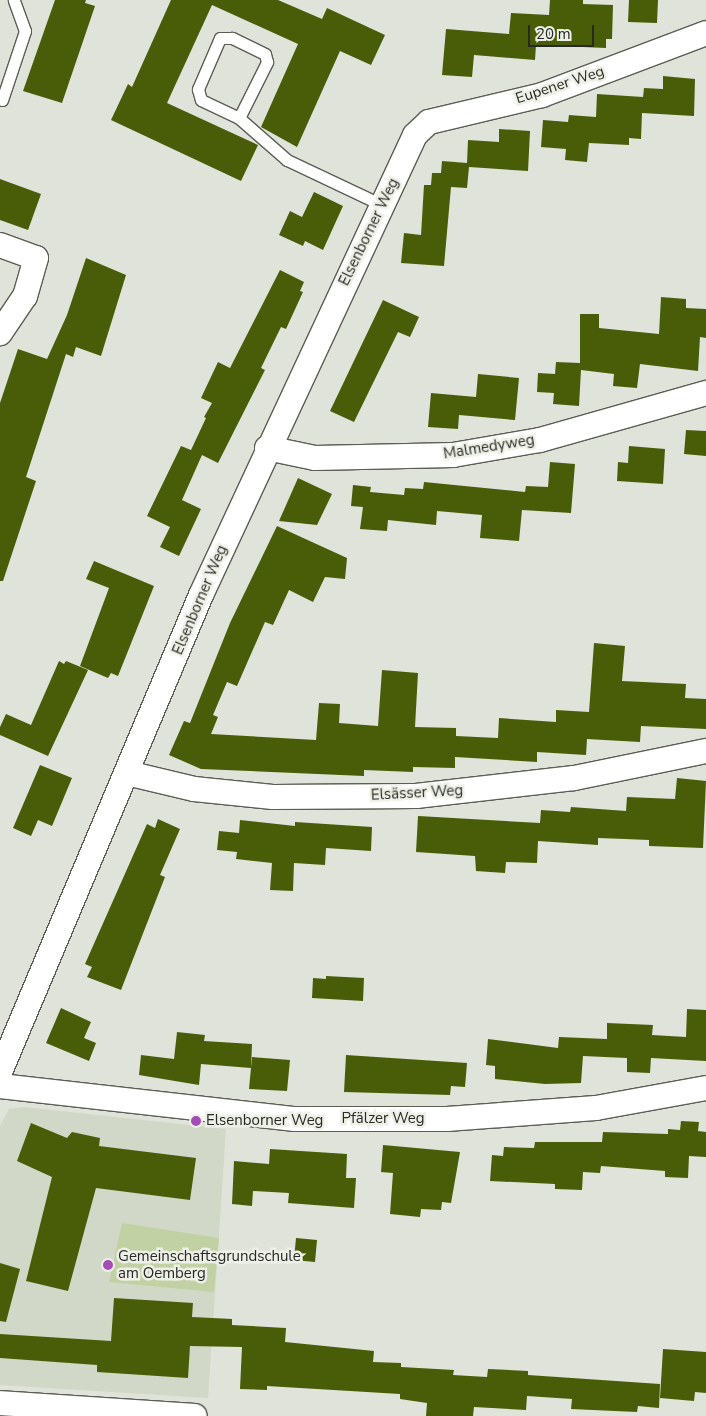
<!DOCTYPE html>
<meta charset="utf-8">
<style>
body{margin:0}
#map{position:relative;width:706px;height:1416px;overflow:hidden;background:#dfe3d9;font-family:"Nunito Sans",sans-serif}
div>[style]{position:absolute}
.built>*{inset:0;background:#d2d8c7}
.green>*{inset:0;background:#c1d1a3}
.building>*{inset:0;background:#495d08}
.roads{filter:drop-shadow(1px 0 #5b5e55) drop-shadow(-1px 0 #5b5e55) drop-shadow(0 1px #5b5e55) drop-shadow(0 -1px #5b5e55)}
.lane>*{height:11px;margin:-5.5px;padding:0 5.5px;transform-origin:5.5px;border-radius:5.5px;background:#fff}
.street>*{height:24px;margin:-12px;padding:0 12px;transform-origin:12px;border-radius:12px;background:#fff}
.dots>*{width:14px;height:14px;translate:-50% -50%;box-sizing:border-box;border:2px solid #edf0e6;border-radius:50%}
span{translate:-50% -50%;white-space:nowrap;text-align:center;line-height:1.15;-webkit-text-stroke:5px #edf0e6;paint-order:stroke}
.street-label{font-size:15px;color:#282926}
.poi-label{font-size:15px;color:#282926}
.left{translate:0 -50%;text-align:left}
.scale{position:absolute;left:528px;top:25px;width:66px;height:22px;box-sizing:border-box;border:2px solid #282926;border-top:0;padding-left:6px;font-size:15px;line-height:18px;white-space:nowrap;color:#282926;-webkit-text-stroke:4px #edf0e6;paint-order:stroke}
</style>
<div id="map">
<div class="built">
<div style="clip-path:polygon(24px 1107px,226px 1129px,208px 1398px,0 1385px,0 1126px,9px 1109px)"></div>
</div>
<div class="green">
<div style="clip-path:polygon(122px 1223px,219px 1238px,214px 1292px,109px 1282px)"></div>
</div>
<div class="building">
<div style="clip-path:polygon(55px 0,86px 0,85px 3px,95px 6px,62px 103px,23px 91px)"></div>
<div style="clip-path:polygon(171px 0,278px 0,322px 19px,327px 8px,385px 35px,371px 65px,340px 51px,297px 147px,261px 127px,298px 44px,212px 5px,167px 103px,258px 145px,241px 181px,111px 120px,128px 84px,132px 87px)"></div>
<div style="clip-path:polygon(550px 0,583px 0,583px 4px,613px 5px,612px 39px,606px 39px,606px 48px,536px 45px,535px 60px,474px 55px,472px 77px,442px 75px,446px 29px,509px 34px,511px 13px,549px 15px)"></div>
<div style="clip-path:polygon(629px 0,658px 0,657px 23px,628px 22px)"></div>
<div style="clip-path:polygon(663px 76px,695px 79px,694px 116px,642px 113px,641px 139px,629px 138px,629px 145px,589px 143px,587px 162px,565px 160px,566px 149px,541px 147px,543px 120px,568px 122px,569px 115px,596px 117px,597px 94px,643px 97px,644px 88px,663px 89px)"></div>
<div style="clip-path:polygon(499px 129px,530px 131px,528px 171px,469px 167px,467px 188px,451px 187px,444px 266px,401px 263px,404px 233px,421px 235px,424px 185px,431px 185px,432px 173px,441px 173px,442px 161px,467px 163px,468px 140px,499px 142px)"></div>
<div style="clip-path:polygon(0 179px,41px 194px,28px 230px,0 220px)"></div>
<div style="clip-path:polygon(314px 192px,343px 206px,323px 250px,305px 241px,303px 246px,279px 235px,290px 211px,302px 217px)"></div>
<div style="clip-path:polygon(86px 258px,126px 275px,101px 356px,76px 347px,73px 357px,66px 354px,26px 477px,36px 481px,3px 581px,0 581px,0 403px,18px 349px,47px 359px,67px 315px)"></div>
<div style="clip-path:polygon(280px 270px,304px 282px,300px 291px,303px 292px,286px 329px,281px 327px,261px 368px,265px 370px,218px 463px,202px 455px,182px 500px,201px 509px,179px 556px,160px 547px,170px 527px,147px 516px,181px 446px,191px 450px,206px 418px,204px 417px,212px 403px,201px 398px,218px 362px,230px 368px)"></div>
<div style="clip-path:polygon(661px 297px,686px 299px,686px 308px,706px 309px,706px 338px,700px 337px,698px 371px,640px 364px,637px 388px,613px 386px,614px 374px,581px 370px,579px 406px,553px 404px,554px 393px,537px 392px,538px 373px,555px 374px,556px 362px,580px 363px,580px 314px,599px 314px,599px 328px,659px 334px)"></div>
<div style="clip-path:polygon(383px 300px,419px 317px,410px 337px,398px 332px,354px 422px,330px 411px)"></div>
<div style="clip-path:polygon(478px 374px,519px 378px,515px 420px,459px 415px,458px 429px,428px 427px,431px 393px,476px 397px)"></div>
<div style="clip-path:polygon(686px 430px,706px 431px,706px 456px,684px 454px)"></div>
<div style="clip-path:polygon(629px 446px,665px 449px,663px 484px,617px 481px,618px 462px,628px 463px)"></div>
<div style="clip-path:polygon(550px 462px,575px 464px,571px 513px,522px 510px,519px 541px,480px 538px,482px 515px,437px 511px,436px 525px,388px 520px,387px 531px,360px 529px,363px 507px,351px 506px,353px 485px,371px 487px,370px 492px,404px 495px,405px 488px,423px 489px,424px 482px,525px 492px,526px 486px,548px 487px)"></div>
<div style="clip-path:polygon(298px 478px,332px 494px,317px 525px,279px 521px)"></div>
<div style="clip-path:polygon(277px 526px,347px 558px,345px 579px,325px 577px,313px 602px,289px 590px,273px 625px,265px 622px,237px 686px,227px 682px,213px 715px,218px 717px,211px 734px,316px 740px,319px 703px,340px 704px,339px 723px,378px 726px,382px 670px,418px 673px,415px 727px,456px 728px,456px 736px,498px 738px,499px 718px,556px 722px,556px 710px,589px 712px,594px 643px,625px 646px,622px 681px,686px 684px,685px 698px,706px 699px,706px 729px,641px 726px,640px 742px,587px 739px,586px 755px,537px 752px,537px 762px,455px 757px,455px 768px,413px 767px,413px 772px,364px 770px,364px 776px,201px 769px,169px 755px,184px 721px,190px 723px,230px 623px)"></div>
<div style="clip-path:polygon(94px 561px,154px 586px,118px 676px,111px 673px,108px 678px,80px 666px,109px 588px,86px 579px)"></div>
<div style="clip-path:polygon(59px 661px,64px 664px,66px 661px,88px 670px,48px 756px,0 735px,0 727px,6px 714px,31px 725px)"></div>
<div style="clip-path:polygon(40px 765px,72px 778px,52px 826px,38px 820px,31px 836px,13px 828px)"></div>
<div style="clip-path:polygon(677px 778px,706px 781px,703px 848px,649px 846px,649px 840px,625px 839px,598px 838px,598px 845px,538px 841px,537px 863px,506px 862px,505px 873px,476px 871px,475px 856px,416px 852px,418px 816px,540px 823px,541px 810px,570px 812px,571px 807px,626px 811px,627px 797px,675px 799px)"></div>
<div style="clip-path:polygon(158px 819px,180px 829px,160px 875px,165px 877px,121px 990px,87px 977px,92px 967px,85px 964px,147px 824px,155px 828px)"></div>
<div style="clip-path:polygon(240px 820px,295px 826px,295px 822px,372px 827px,371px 851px,326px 848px,325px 865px,294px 863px,293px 891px,270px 890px,272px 863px,236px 859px,237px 852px,217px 850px,219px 831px,239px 833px)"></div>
<div style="clip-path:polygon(326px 976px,364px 978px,363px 1001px,312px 998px,313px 978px,326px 979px)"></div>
<div style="clip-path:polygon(61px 1008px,91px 1022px,84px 1038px,96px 1043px,89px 1061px,46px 1043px)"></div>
<div style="clip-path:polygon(687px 1009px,706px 1010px,706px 1061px,651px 1058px,650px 1073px,627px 1072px,627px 1058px,583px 1056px,581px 1083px,545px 1084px,495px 1079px,495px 1066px,486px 1065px,488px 1039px,558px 1048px,559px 1037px,607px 1039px,607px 1023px,653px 1025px,652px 1035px,686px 1037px)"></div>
<div style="clip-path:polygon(177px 1032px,205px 1035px,204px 1041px,252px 1044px,251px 1068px,201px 1064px,199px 1085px,139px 1075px,141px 1055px,174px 1059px)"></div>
<div style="clip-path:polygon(346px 1055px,467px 1063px,465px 1087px,451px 1086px,450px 1095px,344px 1092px)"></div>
<div style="clip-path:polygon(252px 1057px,290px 1060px,287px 1091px,249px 1089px)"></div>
<div style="clip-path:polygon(681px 1121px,699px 1122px,698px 1131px,706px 1132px,706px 1157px,689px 1156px,688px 1178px,665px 1177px,665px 1171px,601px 1166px,600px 1173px,583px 1172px,582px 1190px,555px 1189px,555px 1184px,490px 1181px,492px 1155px,503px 1156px,504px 1147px,534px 1148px,535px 1142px,602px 1142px,603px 1132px,668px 1134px,668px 1129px,680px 1130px)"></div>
<div style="clip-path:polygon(31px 1123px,67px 1138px,72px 1132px,100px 1138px,99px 1146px,196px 1158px,190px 1200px,96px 1188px,68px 1291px,26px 1281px,52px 1177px,17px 1161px)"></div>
<div style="clip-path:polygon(383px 1145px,460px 1152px,451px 1203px,442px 1202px,441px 1210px,421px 1209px,420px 1217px,390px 1214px,393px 1173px,381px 1172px)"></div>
<div style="clip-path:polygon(270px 1149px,347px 1154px,346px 1178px,356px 1178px,354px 1208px,288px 1203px,289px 1193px,253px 1191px,252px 1206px,232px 1204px,234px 1161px,269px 1164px)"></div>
<div style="clip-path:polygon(296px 1238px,317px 1240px,315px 1262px,294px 1260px)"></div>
<div style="clip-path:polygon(0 1263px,20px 1269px,6px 1322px,0 1321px)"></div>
<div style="clip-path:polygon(114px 1298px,193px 1303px,192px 1317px,232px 1319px,232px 1325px,286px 1328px,285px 1342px,374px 1351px,373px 1362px,401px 1363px,401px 1367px,454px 1370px,453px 1375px,487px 1377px,488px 1369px,528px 1371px,528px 1375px,660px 1384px,659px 1408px,638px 1406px,637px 1412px,571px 1409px,572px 1399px,527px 1396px,526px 1410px,474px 1407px,473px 1416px,426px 1416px,427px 1403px,400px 1399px,400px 1394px,267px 1386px,267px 1390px,240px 1389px,242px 1347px,190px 1346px,188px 1378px,97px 1372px,97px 1365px,0 1358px,0 1334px,111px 1341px)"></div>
<div style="clip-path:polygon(663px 1349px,706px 1352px,706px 1393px,695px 1392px,694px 1401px,660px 1398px)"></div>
</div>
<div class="roads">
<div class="lane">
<div style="left:2px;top:100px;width:73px;rotate:-71.6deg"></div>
<div style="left:25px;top:31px;width:33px;rotate:-110deg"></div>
<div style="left:239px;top:118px;width:63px;rotate:-63.4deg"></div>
<div style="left:267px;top:62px;width:8px;rotate:-104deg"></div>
<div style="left:265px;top:54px;width:37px;rotate:-154deg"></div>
<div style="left:232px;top:38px;width:12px;rotate:180deg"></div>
<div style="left:220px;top:38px;width:56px;rotate:113.3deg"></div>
<div style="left:198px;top:89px;width:11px;rotate:75deg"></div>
<div style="left:201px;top:100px;width:42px;rotate:25.3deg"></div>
<div style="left:239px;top:118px;width:64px;rotate:41.2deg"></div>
<div style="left:287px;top:160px;width:105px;rotate:25.3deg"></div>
</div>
<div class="street">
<div style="left:0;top:245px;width:38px;rotate:20deg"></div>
<div style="left:36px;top:258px;width:40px;rotate:106deg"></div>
<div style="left:25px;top:296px;width:45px;rotate:124deg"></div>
<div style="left:267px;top:448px;width:49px;rotate:11.8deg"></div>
<div style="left:315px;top:458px;width:138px;rotate:-1.2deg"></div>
<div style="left:453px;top:455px;width:88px;rotate:-9.8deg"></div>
<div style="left:540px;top:440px;width:173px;rotate:-15.8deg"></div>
<div style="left:127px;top:773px;width:69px;rotate:13.4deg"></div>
<div style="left:194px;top:789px;width:79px;rotate:5.8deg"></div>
<div style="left:273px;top:797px;width:143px;rotate:-0.4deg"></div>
<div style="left:416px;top:796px;width:159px;rotate:-6.5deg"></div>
<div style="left:574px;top:778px;width:135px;rotate:-11.6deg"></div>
<div style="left:0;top:1072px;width:518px;rotate:-67.15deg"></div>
<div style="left:201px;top:595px;width:507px;rotate:-65.05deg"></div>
<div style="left:415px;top:135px;width:19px;rotate:-43deg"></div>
<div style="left:429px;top:122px;width:116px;rotate:-13.4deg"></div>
<div style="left:542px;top:95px;width:175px;rotate:-20.7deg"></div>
<div style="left:0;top:1086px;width:297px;rotate:6.4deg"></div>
<div style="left:295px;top:1119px;width:152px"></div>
<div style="left:447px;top:1119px;width:149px;rotate:-4.2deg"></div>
<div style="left:596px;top:1108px;width:112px;rotate:-10.3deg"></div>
<div style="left:0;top:1403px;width:195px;rotate:3.8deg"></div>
</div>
</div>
<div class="dots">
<div style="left:196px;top:1121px;background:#a54bb6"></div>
<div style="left:108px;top:1265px;background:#a54bb6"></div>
</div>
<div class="street-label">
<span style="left:560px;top:85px;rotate:-18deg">Eupener Weg</span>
<span style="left:369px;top:232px;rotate:-64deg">Elsenborner Weg</span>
<span style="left:489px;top:447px;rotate:-9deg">Malmedyweg</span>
<span style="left:200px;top:600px;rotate:-67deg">Elsenborner Weg</span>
<span style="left:417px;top:793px;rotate:-3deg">Elsässer Weg</span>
<span style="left:383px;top:1119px">Pfälzer Weg</span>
</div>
<div class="poi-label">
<span class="left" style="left:206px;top:1121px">Elsenborner Weg</span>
<span class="left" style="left:118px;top:1265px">Gemeinschaftsgrundschule<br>am Oemberg</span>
</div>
<div class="scale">20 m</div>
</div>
